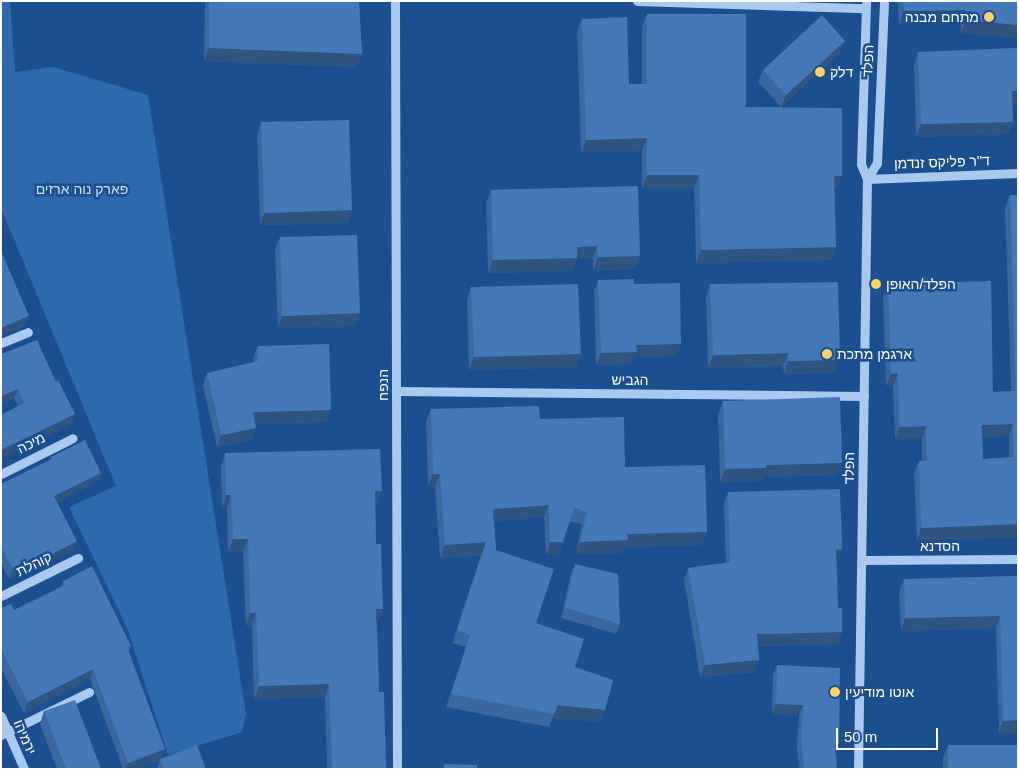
<!DOCTYPE html>
<meta charset="utf-8">
<style>
body{margin:0}
#map{position:relative;width:1019px;height:770px;overflow:hidden;background:#1b4f8f;font-family:Arial,"Noto Sans Hebrew",sans-serif}
div>[style]{position:absolute}
.green>*{inset:0;background:#2e69ad}
.minor>*{height:9px;margin:-4.5px;padding:0 4.5px;transform-origin:4.5px;border-radius:4.5px;background:#a9c9ee}
.wall>*{inset:0;background:#3a679d}
.shaded-wall>*{inset:0;background:#305480}
.building>*{inset:0;background:#4478b7}
.dots>*{width:14px;height:14px;translate:-50% -50%;box-sizing:border-box;border:2px solid #1b4f8f;border-radius:50%}
span{translate:-50% -50%;white-space:nowrap;text-align:center;line-height:1.15;-webkit-text-stroke:5px #1b4f8f;paint-order:stroke}
.poi-label{font-size:14px;color:#fff}
.right{translate:-100% -50%;text-align:right}
.left{translate:0 -50%;text-align:left}
.street-label{font-size:14px;color:#fff}
.park-label{font-size:14px;color:#cfe3fa}
.frame{position:absolute;inset:0;border:2px solid #fff;pointer-events:none}
.scale{position:absolute;left:836px;top:728px;width:102px;height:22px;box-sizing:border-box;border:2px solid #fff;border-top:0;padding-left:6px;font-size:15px;line-height:18px;white-space:nowrap;color:#fff;-webkit-text-stroke:4px #1b4f8f;paint-order:stroke}
</style>
<div id="map">
<div class="green">
<div style="clip-path:polygon(1px 1px,10px 1px,15px 72px,53px 67px,148px 95px,246px 714px,242px 732px,168px 755px,128px 630px,69px 507px,116px 486px,1px 208px)"></div>
</div>
<div class="minor">
<div style="left:395px;top:1px;width:768px;rotate:89.85deg"></div>
<div style="left:637px;top:1px;width:228px;rotate:1.8deg"></div>
<div style="left:867px;top:179px;width:19px;rotate:-58deg"></div>
<div style="left:877px;top:163px;width:162px;rotate:-87.5deg"></div>
<div style="left:867px;top:179px;width:151px;rotate:-2.3deg"></div>
<div style="left:1px;top:343px;width:29px;rotate:-22deg"></div>
<div style="left:396px;top:391px;width:468px;rotate:0.6deg"></div>
<div style="left:1px;top:474px;width:80px;rotate:-26.6deg"></div>
<div style="left:862px;top:560px;width:156px;rotate:-0.4deg"></div>
<div style="left:1px;top:596px;width:86px;rotate:-26.3deg"></div>
<div style="left:1px;top:716px;width:58px;rotate:66.5deg"></div>
<div style="left:1px;top:735px;width:98px;rotate:-26deg"></div>
<div style="left:858px;top:769px;width:590px;rotate:-89.13deg"></div>
<div style="left:867px;top:179px;width:16px;rotate:-112deg"></div>
<div style="left:861px;top:164px;width:163px;rotate:-88.2deg"></div>
</div>
<div class="wall">
<div style="clip-path:polygon(205px 1px,359px 1px,362px 54px,357px 67px,204px 61px)"></div>
<div style="clip-path:polygon(898px 1px,1018px 1px,1018px 38px,961px 33px,961px 22px,899px 24px)"></div>
<div style="clip-path:polygon(647px 14px,746px 107px,781px 107px,758px 82px,763px 70px,840px 53px,781px 107px,837px 189px,834px 189px,836px 247px,831px 260px,696px 263px,694px 188px,642px 188px,642px 151px,581px 152px,577px 31px,582px 19px,629px 84px,642px 84px,642px 26px)"></div>
<div style="clip-path:polygon(1018px 48px,1018px 104px,1012px 104px,1013px 122px,1008px 134px,916px 137px,914px 65px,918px 52px)"></div>
<div style="clip-path:polygon(261px 122px,352px 210px,348px 223px,260px 225px,257px 135px)"></div>
<div style="clip-path:polygon(638px 186px,635px 269px,593px 270px,593px 259px,577px 259px,573px 271px,488px 273px,486px 203px,491px 190px)"></div>
<div style="clip-path:polygon(evenodd,1010px 195px,1018px 195px,1018px 537px,917px 541px,914px 474px,919px 461px,922px 461px,922px 439px,895px 439px,893px 386px,886px 386px,883px 297px,888px 284px,993px 392px,1011px 391px,1005px 207px,1010px 195px,1009px 436px,1009px 457px,983px 459px,982px 437px,1009px 436px)"></div>
<div style="clip-path:polygon(280px 237px,360px 313px,355px 326px,278px 328px,275px 250px)"></div>
<div style="clip-path:polygon(598px 280px,634px 284px,677px 356px,635px 357px,632px 364px,596px 365px,594px 291px)"></div>
<div style="clip-path:polygon(710px 284px,835px 373px,784px 374px,783px 366px,708px 368px,706px 297px)"></div>
<div style="clip-path:polygon(471px 287px,581px 354px,576px 367px,469px 370px,467px 300px)"></div>
<div style="clip-path:polygon(258px 346px,327px 422px,255px 424px,252px 440px,217px 447px,203px 385px,207px 373px,254px 363px,253px 358px)"></div>
<div style="clip-path:polygon(1px 354px,72px 424px,1px 458px,1px 415px,18px 406px,14px 398px,1px 404px)"></div>
<div style="clip-path:polygon(723px 401px,838px 475px,763px 477px,762px 481px,720px 482px,718px 414px)"></div>
<div style="clip-path:polygon(431px 409px,540px 419px,625px 467px,702px 545px,625px 547px,623px 553px,576px 554px,582px 524px,570px 521px,558px 555px,546px 555px,544px 517px,494px 521px,496px 550px,536px 623px,575px 667px,600px 722px,553px 718px,549px 727px,446px 707px,466px 647px,452px 643px,481px 555px,440px 558px,435px 487px,428px 487px,426px 421px)"></div>
<div style="clip-path:polygon(225px 453px,377px 504px,375px 504px,378px 622px,377px 622px,379px 692px,386px 769px,327px 769px,325px 697px,254px 699px,252px 625px,246px 626px,243px 552px,228px 552px,227px 508px,222px 508px,221px 466px)"></div>
<div style="clip-path:polygon(51px 457px,101px 473px,97px 482px,57px 502px,73px 551px,46px 564px,44px 561px,9px 579px,1px 563px,1px 484px,50px 460px)"></div>
<div style="clip-path:polygon(728px 492px,838px 561px,837px 561px,838px 608px,842px 632px,838px 644px,758px 646px,759px 660px,754px 672px,700px 677px,684px 580px,688px 568px,726px 563px,724px 504px)"></div>
<div style="clip-path:polygon(575px 564px,620px 624px,616px 634px,561px 618px,571px 573px)"></div>
<div style="clip-path:polygon(1018px 576px,1018px 733px,999px 733px,996px 628px,901px 631px,899px 592px,904px 579px)"></div>
<div style="clip-path:polygon(63px 581px,131px 646px,129px 651px,162px 758px,206px 769px,157px 769px,160px 760px,136px 769px,123px 769px,90px 679px,24px 713px,1px 668px,1px 608px,14px 610px,61px 587px)"></div>
<div style="clip-path:polygon(777px 665px,836px 753px,837px 769px,799px 769px,797px 747px,799px 715px,772px 714px,773px 675px)"></div>
<div style="clip-path:polygon(44px 711px,101px 769px,57px 769px,40px 724px)"></div>
<div style="clip-path:polygon(948px 745px,1018px 769px,943px 769px,943px 758px)"></div>
</div>
<div class="shaded-wall">
<div style="clip-path:polygon(965px 10px,961px 22px,899px 24px,904px 11px)"></div>
<div style="clip-path:polygon(966px 20px,1018px 25px,1018px 38px,961px 33px)"></div>
<div style="clip-path:polygon(845px 41px,840px 53px,781px 108px,786px 95px)"></div>
<div style="clip-path:polygon(209px 48px,362px 54px,357px 67px,204px 61px)"></div>
<div style="clip-path:polygon(1012px 91px,1018px 91px,1018px 104px,1007px 104px)"></div>
<div style="clip-path:polygon(1013px 122px,1008px 134px,916px 137px,921px 124px)"></div>
<div style="clip-path:polygon(647px 138px,642px 151px,581px 152px,586px 140px)"></div>
<div style="clip-path:polygon(647px 175px,699px 175px,694px 188px,642px 188px)"></div>
<div style="clip-path:polygon(834px 176px,842px 176px,837px 189px,829px 189px)"></div>
<div style="clip-path:polygon(352px 210px,348px 223px,260px 225px,264px 213px)"></div>
<div style="clip-path:polygon(597px 246px,593px 259px,577px 259px,573px 271px,488px 273px,493px 260px,577px 247px)"></div>
<div style="clip-path:polygon(836px 247px,831px 260px,696px 263px,701px 250px)"></div>
<div style="clip-path:polygon(640px 256px,635px 269px,593px 270px,598px 257px)"></div>
<div style="clip-path:polygon(360px 313px,355px 326px,278px 328px,282px 316px)"></div>
<div style="clip-path:polygon(29px 316px,25px 326px,1px 336px,1px 328px)"></div>
<div style="clip-path:polygon(681px 344px,677px 356px,635px 357px,632px 364px,596px 365px,601px 353px,636px 345px)"></div>
<div style="clip-path:polygon(788px 353px,783px 366px,708px 368px,713px 355px)"></div>
<div style="clip-path:polygon(581px 354px,576px 367px,469px 370px,474px 357px)"></div>
<div style="clip-path:polygon(840px 360px,835px 373px,784px 374px,788px 361px)"></div>
<div style="clip-path:polygon(898px 373px,893px 386px,886px 386px,891px 374px)"></div>
<div style="clip-path:polygon(18px 389px,14px 398px,1px 404px,1px 396px)"></div>
<div style="clip-path:polygon(331px 410px,327px 422px,248px 424px,253px 412px)"></div>
<div style="clip-path:polygon(75px 414px,72px 424px,1px 458px,1px 450px)"></div>
<div style="clip-path:polygon(1013px 424px,1009px 436px,977px 437px,982px 425px)"></div>
<div style="clip-path:polygon(926px 426px,922px 439px,895px 439px,899px 427px)"></div>
<div style="clip-path:polygon(256px 428px,252px 440px,217px 447px,221px 435px)"></div>
<div style="clip-path:polygon(842px 463px,838px 475px,763px 477px,762px 481px,720px 482px,725px 469px,766px 465px)"></div>
<div style="clip-path:polygon(101px 473px,97px 482px,51px 506px,54px 496px)"></div>
<div style="clip-path:polygon(433px 474px,440px 474px,435px 487px,428px 487px)"></div>
<div style="clip-path:polygon(375px 491px,382px 491px,377px 504px,370px 504px)"></div>
<div style="clip-path:polygon(226px 495px,231px 495px,227px 508px,222px 508px)"></div>
<div style="clip-path:polygon(549px 505px,544px 517px,488px 522px,493px 509px)"></div>
<div style="clip-path:polygon(1018px 524px,1018px 537px,917px 541px,921px 528px)"></div>
<div style="clip-path:polygon(707px 532px,702px 545px,625px 547px,623px 553px,576px 554px,580px 542px,627px 534px)"></div>
<div style="clip-path:polygon(233px 539px,248px 539px,243px 552px,228px 552px)"></div>
<div style="clip-path:polygon(77px 541px,73px 551px,46px 564px,50px 555px)"></div>
<div style="clip-path:polygon(486px 542px,481px 555px,440px 558px,445px 545px)"></div>
<div style="clip-path:polygon(550px 542px,563px 542px,558px 555px,546px 555px)"></div>
<div style="clip-path:polygon(842px 549px,838px 561px,832px 562px,836px 550px)"></div>
<div style="clip-path:polygon(48px 551px,44px 561px,9px 579px,13px 569px)"></div>
<div style="clip-path:polygon(376px 609px,383px 609px,378px 622px,372px 622px)"></div>
<div style="clip-path:polygon(250px 613px,256px 613px,252px 625px,246px 626px)"></div>
<div style="clip-path:polygon(1000px 616px,996px 628px,901px 631px,905px 618px)"></div>
<div style="clip-path:polygon(842px 632px,838px 644px,753px 646px,757px 634px)"></div>
<div style="clip-path:polygon(759px 660px,754px 672px,700px 677px,705px 665px)"></div>
<div style="clip-path:polygon(93px 669px,90px 679px,24px 713px,28px 702px)"></div>
<div style="clip-path:polygon(329px 684px,325px 697px,254px 699px,259px 686px)"></div>
<div style="clip-path:polygon(776px 704px,803px 705px,799px 715px,772px 714px)"></div>
<div style="clip-path:polygon(558px 705px,605px 710px,600px 722px,553px 718px,549px 727px)"></div>
<div style="clip-path:polygon(1018px 720px,1018px 733px,999px 733px,1003px 721px)"></div>
<div style="clip-path:polygon(835px 744px,839px 744px,835px 754px)"></div>
<div style="clip-path:polygon(165px 749px,161px 760px,160px 759px,160px 760px,136px 769px,126px 769px,128px 763px)"></div>
</div>
<div class="building">
<div style="clip-path:polygon(209px 1px,359px 1px,362px 54px,209px 48px)"></div>
<div style="clip-path:polygon(903px 1px,1018px 1px,1018px 25px,966px 20px,965px 10px,904px 11px)"></div>
<div style="clip-path:polygon(647px 14px,746px 14px,746px 107px,842px 108px,842px 176px,834px 176px,836px 247px,701px 250px,699px 175px,647px 175px,647px 138px,586px 140px,582px 19px,627px 17px,629px 84px,647px 84px)"></div>
<div style="clip-path:polygon(822px 15px,845px 41px,786px 95px,763px 70px)"></div>
<div style="clip-path:polygon(1018px 48px,1018px 91px,1012px 91px,1013px 122px,921px 124px,918px 52px)"></div>
<div style="clip-path:polygon(349px 120px,352px 210px,264px 213px,261px 122px)"></div>
<div style="clip-path:polygon(638px 186px,640px 256px,598px 257px,597px 246px,577px 247px,577px 258px,493px 260px,491px 190px)"></div>
<div style="clip-path:polygon(evenodd,1010px 195px,1018px 195px,1018px 524px,921px 528px,919px 461px,927px 461px,926px 426px,899px 427px,898px 373px,891px 374px,888px 284px,991px 281px,993px 392px,1016px 391px,1010px 195px,1013px 424px,1014px 457px,983px 459px,982px 425px,1013px 424px)"></div>
<div style="clip-path:polygon(357px 235px,360px 313px,282px 316px,280px 237px)"></div>
<div style="clip-path:polygon(1px 251px,29px 316px,1px 328px)"></div>
<div style="clip-path:polygon(634px 279px,634px 284px,680px 283px,681px 344px,636px 345px,637px 352px,601px 353px,598px 280px)"></div>
<div style="clip-path:polygon(838px 282px,840px 360px,788px 361px,788px 353px,713px 355px,710px 284px)"></div>
<div style="clip-path:polygon(578px 284px,581px 354px,474px 357px,471px 287px)"></div>
<div style="clip-path:polygon(37px 340px,56px 382px,58px 380px,75px 414px,1px 450px,1px 415px,24px 403px,18px 389px,1px 396px,1px 354px)"></div>
<div style="clip-path:polygon(329px 344px,331px 410px,253px 412px,256px 428px,221px 435px,207px 373px,258px 361px,258px 346px)"></div>
<div style="clip-path:polygon(840px 397px,842px 463px,766px 465px,766px 468px,725px 469px,723px 401px)"></div>
<div style="clip-path:polygon(539px 406px,540px 419px,624px 417px,625px 467px,705px 465px,707px 532px,627px 534px,628px 540px,580px 542px,587px 512px,574px 508px,563px 542px,550px 542px,549px 505px,493px 509px,496px 550px,554px 569px,536px 623px,584px 639px,575px 667px,613px 680px,605px 710px,558px 705px,554px 714px,451px 694px,470px 635px,457px 630px,486px 542px,445px 545px,440px 474px,433px 474px,431px 409px)"></div>
<div style="clip-path:polygon(85px 440px,101px 473px,54px 496px,77px 541px,50px 555px,48px 551px,13px 569px,3px 550px,1px 550px,1px 484px,52px 459px,51px 457px)"></div>
<div style="clip-path:polygon(380px 449px,382px 491px,375px 491px,376px 544px,381px 544px,383px 609px,376px 609px,379px 692px,384px 692px,386px 769px,332px 769px,329px 684px,259px 686px,256px 613px,250px 613px,248px 539px,233px 539px,231px 495px,226px 495px,225px 453px)"></div>
<div style="clip-path:polygon(840px 489px,842px 549px,836px 550px,838px 608px,842px 608px,842px 632px,757px 634px,759px 660px,705px 665px,688px 568px,730px 562px,728px 492px)"></div>
<div style="clip-path:polygon(575px 564px,618px 574px,620px 624px,565px 608px)"></div>
<div style="clip-path:polygon(92px 566px,131px 646px,127px 647px,165px 749px,128px 763px,93px 669px,28px 702px,1px 649px,1px 608px,11px 604px,14px 610px,65px 585px,63px 581px)"></div>
<div style="clip-path:polygon(1018px 576px,1018px 720px,1003px 721px,1000px 616px,905px 618px,904px 579px)"></div>
<div style="clip-path:polygon(777px 665px,840px 668px,839px 744px,835px 744px,837px 769px,804px 769px,801px 738px,803px 705px,776px 704px)"></div>
<div style="clip-path:polygon(75px 700px,101px 769px,66px 769px,44px 711px)"></div>
<div style="clip-path:polygon(197px 745px,206px 769px,164px 769px,160px 759px)"></div>
<div style="clip-path:polygon(948px 745px,1018px 745px,1018px 769px,948px 769px)"></div>
<div style="clip-path:polygon(444px 764px,477px 765px,477px 769px,444px 769px)"></div>
</div>
<div class="dots">
<div style="left:989px;top:17px;background:#ffd166"></div>
<div style="left:820px;top:72px;background:#ffd166"></div>
<div style="left:876px;top:284px;background:#ffd166"></div>
<div style="left:827px;top:354px;background:#ffd166"></div>
<div style="left:835px;top:692px;background:#ffd166"></div>
</div>
<div class="poi-label">
<span class="right" style="left:979px;top:17px">מתחם מבנה</span>
<span class="left" style="left:830px;top:72px">דלק</span>
<span class="left" style="left:886px;top:284px">הפלד/האופן</span>
<span class="left" style="left:837px;top:354px">ארגמן מתכת</span>
<span class="left" style="left:845px;top:692px">אוטו מודיעין</span>
</div>
<div class="street-label">
<span style="left:868px;top:61px;rotate:-87deg">הפלד</span>
<span style="left:942px;top:162px;rotate:-2deg">ד''ר פליקס זנדמן</span>
<span style="left:630px;top:380px;rotate:1deg">הגביש</span>
<span style="left:383px;top:385px;rotate:-90deg">הנפח</span>
<span style="left:31px;top:443px;rotate:-27deg">מיכה</span>
<span style="left:849px;top:468px;rotate:-89deg">הפלד</span>
<span style="left:940px;top:546px">הסדנא</span>
<span style="left:34px;top:564px;rotate:-26deg">קוהלת</span>
<span style="left:25px;top:737px;rotate:67deg">ירמיהו</span>
</div>
<div class="park-label">
<span style="left:82px;top:189px">פארק נוה ארזים</span>
</div>
<div class="frame"></div>
<div class="scale">50 m</div>
</div>
